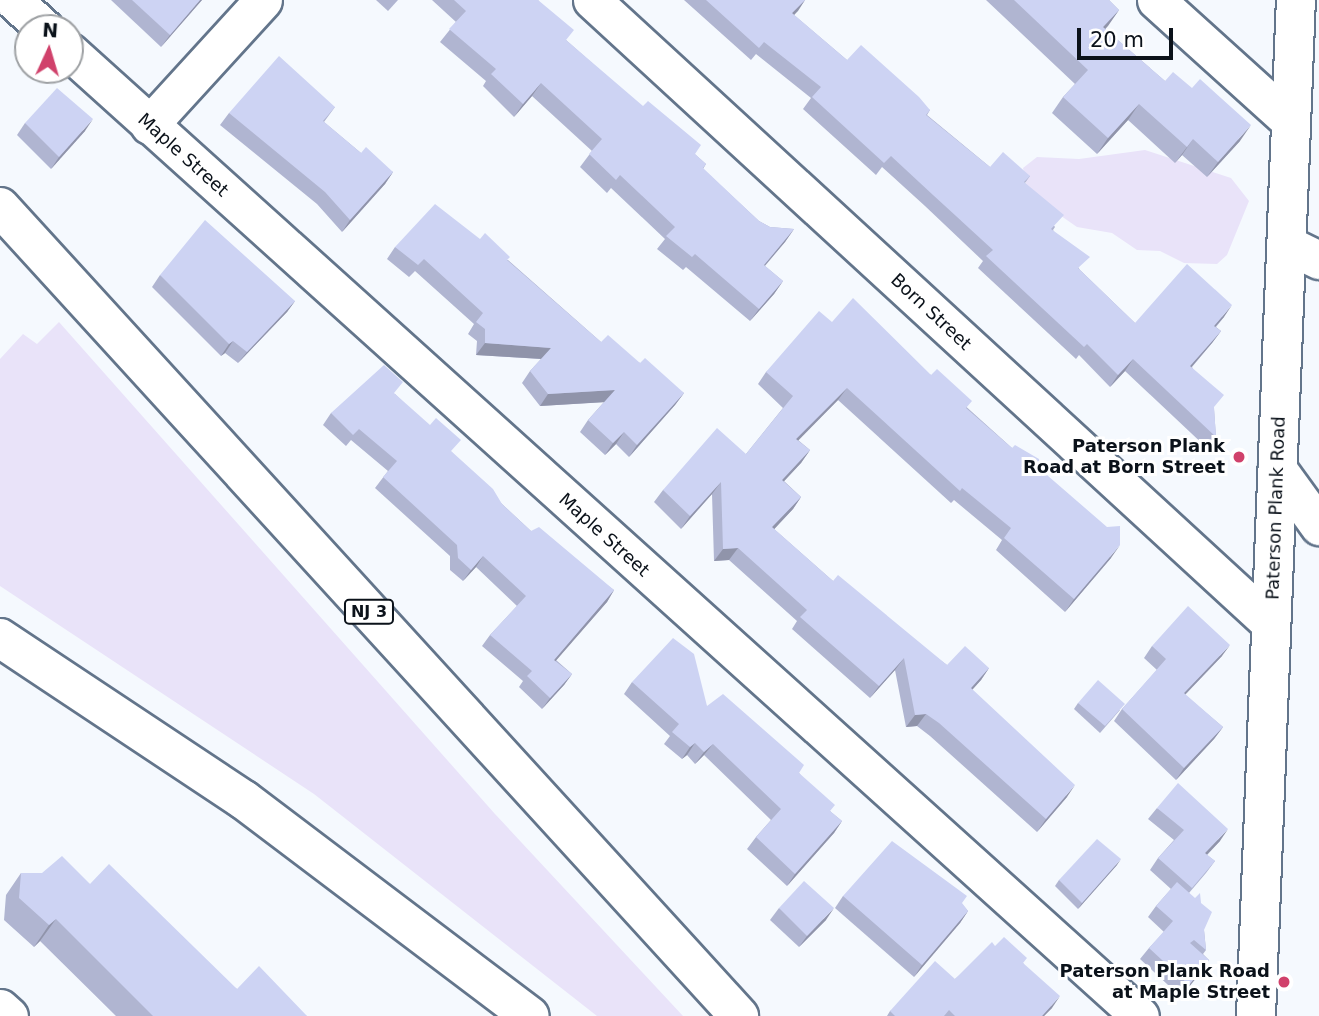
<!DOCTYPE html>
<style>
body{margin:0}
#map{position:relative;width:1319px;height:1016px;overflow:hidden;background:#f5f9fe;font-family:"DejaVu Sans",sans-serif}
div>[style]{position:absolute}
.green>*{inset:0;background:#e9e3f9}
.roads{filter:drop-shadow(2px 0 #63758b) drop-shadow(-2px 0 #63758b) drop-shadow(0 2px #63758b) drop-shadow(0 -2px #63758b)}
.street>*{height:37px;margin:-18.5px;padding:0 18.5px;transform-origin:18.5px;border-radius:18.5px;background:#fff}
.secondary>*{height:38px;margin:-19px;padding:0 19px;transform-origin:19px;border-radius:19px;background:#fff}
.highway>*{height:38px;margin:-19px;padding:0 19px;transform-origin:19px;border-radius:19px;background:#fff}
.wall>*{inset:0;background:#b0b5d1}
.shaded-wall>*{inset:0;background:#9094aa}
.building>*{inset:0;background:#cdd3f3}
.dots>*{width:19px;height:19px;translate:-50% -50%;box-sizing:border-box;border:4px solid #fff;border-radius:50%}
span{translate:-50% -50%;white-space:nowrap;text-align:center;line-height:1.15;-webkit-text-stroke:6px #fff;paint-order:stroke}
.shield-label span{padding:2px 5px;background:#fff;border:2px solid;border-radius:5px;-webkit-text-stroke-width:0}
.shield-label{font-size:16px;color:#0b121a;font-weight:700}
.street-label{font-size:18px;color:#0b121a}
.poi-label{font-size:18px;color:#0b121a;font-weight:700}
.right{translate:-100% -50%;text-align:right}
.north{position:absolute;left:14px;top:14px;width:70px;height:70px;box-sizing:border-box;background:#fff;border:2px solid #9da0a3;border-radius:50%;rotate:4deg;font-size:19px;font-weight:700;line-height:28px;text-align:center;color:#0b121a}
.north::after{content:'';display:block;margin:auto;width:24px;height:32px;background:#d0416b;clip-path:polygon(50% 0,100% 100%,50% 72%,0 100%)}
.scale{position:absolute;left:1077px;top:28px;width:96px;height:32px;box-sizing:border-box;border:4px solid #0b121a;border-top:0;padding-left:9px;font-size:21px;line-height:24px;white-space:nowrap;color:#0b121a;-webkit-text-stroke:5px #fff;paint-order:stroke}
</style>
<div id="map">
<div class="green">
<div style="clip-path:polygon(1145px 150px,1231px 178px,1249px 201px,1227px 255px,1217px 264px,1184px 263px,1160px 251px,1137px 250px,1112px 233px,1077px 227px,1028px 193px,1023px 168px,1037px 157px,1079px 159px)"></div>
<div style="clip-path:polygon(59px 322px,495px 814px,683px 1016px,597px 1016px,314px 794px,0 586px,0 359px,23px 334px,37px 344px)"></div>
</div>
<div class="roads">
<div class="street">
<div style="left:13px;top:0;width:42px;rotate:42.1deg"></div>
<div style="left:592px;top:0;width:922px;rotate:42.58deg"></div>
<div style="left:1156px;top:0;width:179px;rotate:42.1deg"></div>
<div style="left:70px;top:52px;width:1440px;rotate:42.02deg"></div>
<div style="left:149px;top:125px;width:169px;rotate:-47.6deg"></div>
<div style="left:1286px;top:244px;width:37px;rotate:26deg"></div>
<div style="left:1277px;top:468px;width:72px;rotate:54.1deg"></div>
<div style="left:0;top:1008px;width:12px;rotate:42deg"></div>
</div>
<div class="secondary">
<div style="left:1256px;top:1016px;width:1017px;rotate:-87.75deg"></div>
</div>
<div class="highway">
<div style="left:0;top:207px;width:1096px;rotate:47.59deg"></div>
<div style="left:0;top:638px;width:293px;rotate:33.6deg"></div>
<div style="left:244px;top:800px;width:358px;rotate:37.1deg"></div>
</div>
</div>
<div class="wall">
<div style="clip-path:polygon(111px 0,202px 0,161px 47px)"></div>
<div style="clip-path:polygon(376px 0,398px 0,388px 11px)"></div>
<div style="clip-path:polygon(432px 0,538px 0,566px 40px,706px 164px,703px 169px,759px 221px,770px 227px,794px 229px,785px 242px,765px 266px,783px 281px,774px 294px,750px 321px,686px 267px,683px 270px,657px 249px,665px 239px,611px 188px,607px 193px,580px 167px,592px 151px,532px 96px,514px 117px,483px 86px,486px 81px,440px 42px,456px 22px)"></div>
<div style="clip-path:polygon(684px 0,805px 0,794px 15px,847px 60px,930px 110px,927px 115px,990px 167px,1030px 176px,1025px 183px,1055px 227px,1053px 230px,1080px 270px,1135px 323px,1224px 317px,1216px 327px,1221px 331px,1212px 343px,1192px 367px,1214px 409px,1216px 437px,1208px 449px,1125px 371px,1110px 387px,1079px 355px,1076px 359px,978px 268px,983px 261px,925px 206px,882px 167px,876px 175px,803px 109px,811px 98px,756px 54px,751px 60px)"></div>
<div style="clip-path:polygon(986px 0,1109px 0,1119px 10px,1105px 29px,1165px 81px,1240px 141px,1207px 177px,1182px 155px,1175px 163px,1128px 120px,1097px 154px,1052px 113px,1063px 97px,1075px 84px)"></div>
<div style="clip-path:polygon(335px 107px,324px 122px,361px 153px,393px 172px,385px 184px,342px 232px,317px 204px,220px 125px,229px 113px)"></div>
<div style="clip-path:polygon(25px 123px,85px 131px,51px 169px,17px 135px)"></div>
<div style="clip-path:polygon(395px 247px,508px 260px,601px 342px,640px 363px,684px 393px,675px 405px,629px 457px,616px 444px,605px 455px,580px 432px,588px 420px,604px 402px,540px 406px,522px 383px,530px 371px,541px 359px,476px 355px,477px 341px,468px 334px,474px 324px,415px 271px,409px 277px,387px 259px)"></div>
<div style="clip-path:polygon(160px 275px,295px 301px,287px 312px,238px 363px,225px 353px,221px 356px,152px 287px)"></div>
<div style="clip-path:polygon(832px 322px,931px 375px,1012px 448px,1040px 469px,1111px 558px,1065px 612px,996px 550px,1002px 540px,954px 500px,951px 503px,838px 400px,798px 440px,810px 450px,801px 463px,784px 481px,801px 497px,793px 509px,774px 529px,833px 581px,947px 665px,989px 668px,981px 680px,972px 690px,1067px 797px,1037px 832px,930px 736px,917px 726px,906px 727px,895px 670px,870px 698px,792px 629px,797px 621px,729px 560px,714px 561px,712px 494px,681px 529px,654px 502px,663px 490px,746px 454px,783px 408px,758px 384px,766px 372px)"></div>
<div style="clip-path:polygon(395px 394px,502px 504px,531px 531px,614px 590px,607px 602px,556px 660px,572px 674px,564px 685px,542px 709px,519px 687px,523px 681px,482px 646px,490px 635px,517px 606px,476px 567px,463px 581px,450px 570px,450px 556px,375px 488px,388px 471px,351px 440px,346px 446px,323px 425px,331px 413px)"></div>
<div style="clip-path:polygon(1152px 646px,1222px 656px,1185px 695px,1223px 727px,1214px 739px,1176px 780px,1114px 721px,1122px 709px,1157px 670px,1144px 658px)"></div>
<div style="clip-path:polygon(632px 682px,707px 706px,799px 773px,831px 812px,842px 821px,834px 833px,787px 886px,747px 849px,756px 837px,771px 820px,704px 755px,695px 764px,687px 755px,682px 759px,664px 744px,670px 736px,624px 694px)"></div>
<div style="clip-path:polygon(1078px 703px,1120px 710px,1100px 733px,1074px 709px)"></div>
<div style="clip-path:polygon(1157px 808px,1220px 841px,1207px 855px,1215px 861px,1206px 873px,1189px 893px,1204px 930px,1206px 950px,1203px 954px,1209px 960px,1181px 997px,1140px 959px,1149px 948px,1164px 932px,1148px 917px,1156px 906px,1171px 889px,1150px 870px,1158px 858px,1174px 840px,1148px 819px)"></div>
<div style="clip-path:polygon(1117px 865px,1078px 909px,1055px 886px,1059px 880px)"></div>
<div style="clip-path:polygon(21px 873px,90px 884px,237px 989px,307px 1016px,116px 1016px,40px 941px,34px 947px,4px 920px,6px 895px)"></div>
<div style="clip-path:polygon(843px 896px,962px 904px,968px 911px,960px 923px,914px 977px,835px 908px)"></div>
<div style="clip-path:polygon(779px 908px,826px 920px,799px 947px,770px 920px)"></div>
<div style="clip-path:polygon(995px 946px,1023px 963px,1052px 1008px,1044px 1016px,887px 1016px,890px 1011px,955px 979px)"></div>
</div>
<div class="shaded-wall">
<div style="clip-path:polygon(200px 0,202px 0,161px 47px,170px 35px)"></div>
<div style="clip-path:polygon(805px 0,798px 11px,784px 25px,792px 13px)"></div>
<div style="clip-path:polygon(1119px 10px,1108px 26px,1092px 43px,1103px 27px)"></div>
<div style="clip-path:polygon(541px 83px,532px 96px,514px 117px,523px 104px)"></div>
<div style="clip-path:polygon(1139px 104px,1128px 120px,1097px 154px,1108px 138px)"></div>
<div style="clip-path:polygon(93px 119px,85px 131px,51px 169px,59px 157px)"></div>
<div style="clip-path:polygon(1251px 125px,1240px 141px,1207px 177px,1218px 162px)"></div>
<div style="clip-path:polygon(1193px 139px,1182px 155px,1175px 163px)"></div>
<div style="clip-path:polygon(393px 172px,385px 184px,342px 232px,350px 220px)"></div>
<div style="clip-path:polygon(794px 229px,785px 242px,755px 277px,764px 265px)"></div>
<div style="clip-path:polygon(783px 281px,774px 294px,750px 321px,759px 309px)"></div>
<div style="clip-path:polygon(295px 301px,287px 312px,238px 363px,247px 352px)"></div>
<div style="clip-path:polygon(1232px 305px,1224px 317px,1206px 337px,1214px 326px)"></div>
<div style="clip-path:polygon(1221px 331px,1212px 343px,1182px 378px,1190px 366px)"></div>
<div style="clip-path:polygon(233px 341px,225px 353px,221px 356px,229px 344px)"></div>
<div style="clip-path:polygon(485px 343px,551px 348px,543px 359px,476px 355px)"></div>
<div style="clip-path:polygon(1133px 359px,1125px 371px,1110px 387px,1118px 375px)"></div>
<div style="clip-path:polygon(847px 388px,838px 400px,788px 451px,796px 439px)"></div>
<div style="clip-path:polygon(615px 390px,607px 402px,540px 406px,548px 394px)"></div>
<div style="clip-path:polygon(684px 393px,675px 405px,629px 457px,637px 445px)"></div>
<div style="clip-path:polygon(624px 432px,616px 444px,605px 455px,613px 443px)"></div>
<div style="clip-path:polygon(810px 450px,801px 463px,774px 492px,782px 480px)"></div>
<div style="clip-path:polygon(721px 482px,712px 494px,681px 529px,690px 516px)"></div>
<div style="clip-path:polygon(801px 497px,793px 509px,764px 540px,772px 527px)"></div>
<div style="clip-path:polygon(1120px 545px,1111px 558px,1065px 612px,1074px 599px)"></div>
<div style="clip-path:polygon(738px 548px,729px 560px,714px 561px,723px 549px)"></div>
<div style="clip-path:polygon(483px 556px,476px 567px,463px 581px,471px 570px)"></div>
<div style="clip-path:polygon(614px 590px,607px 602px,547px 671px,554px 660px)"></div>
<div style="clip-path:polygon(1230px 645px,1222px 656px,1175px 705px,1184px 693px)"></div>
<div style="clip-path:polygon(904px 658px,895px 670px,870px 698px,879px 686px)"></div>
<div style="clip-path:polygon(989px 668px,981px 680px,962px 701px,971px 688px)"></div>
<div style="clip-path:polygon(572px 674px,564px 685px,542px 709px,550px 698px)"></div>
<div style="clip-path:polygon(926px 714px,917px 726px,906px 727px,915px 715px)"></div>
<div style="clip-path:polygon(1223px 727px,1214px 739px,1176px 780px,1184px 768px)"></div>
<div style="clip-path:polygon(695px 743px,687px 755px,682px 759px,690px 747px)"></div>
<div style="clip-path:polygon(713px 744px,704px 755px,695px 764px,704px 752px)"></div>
<div style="clip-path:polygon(1075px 785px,1067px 797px,1037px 832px,1046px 819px)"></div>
<div style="clip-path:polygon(842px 821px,834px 833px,787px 886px,795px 874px)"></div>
<div style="clip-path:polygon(1228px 829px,1220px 841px,1197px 865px,1205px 853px)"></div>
<div style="clip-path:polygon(1121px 859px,1117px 865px,1078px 909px,1082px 903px)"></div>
<div style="clip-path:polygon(834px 908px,826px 920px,799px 947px,807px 936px)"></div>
<div style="clip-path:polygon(968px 911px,960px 923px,914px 977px,922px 965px)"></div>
<div style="clip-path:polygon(56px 919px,40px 941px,34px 947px,49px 925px)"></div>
<div style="clip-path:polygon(1209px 960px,1201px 972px,1181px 997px,1189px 985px)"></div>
<div style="clip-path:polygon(1060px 996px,1052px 1008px,1044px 1016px,1042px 1016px)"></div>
</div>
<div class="building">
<div style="clip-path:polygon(132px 0,200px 0,170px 35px)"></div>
<div style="clip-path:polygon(454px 0,538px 0,574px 30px,566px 40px,643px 106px,648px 101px,701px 145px,695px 154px,706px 164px,703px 168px,759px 221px,770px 227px,794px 229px,764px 265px,783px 281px,759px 309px,695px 254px,692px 257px,666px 236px,675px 227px,620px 175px,616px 180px,589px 154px,602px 139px,541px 83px,523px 104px,491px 74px,496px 69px,449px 29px,466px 11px)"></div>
<div style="clip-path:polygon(706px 0,805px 0,792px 13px,847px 60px,861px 45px,919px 97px,930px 110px,926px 115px,990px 167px,1003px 152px,1030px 176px,1024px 182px,1064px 215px,1051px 229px,1090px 257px,1078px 268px,1135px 323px,1187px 264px,1232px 305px,1214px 326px,1221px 331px,1190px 366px,1224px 395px,1214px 407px,1216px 437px,1133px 359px,1118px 375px,1087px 344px,1084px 347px,986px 256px,993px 250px,933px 195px,891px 156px,884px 163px,812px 97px,821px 87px,764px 42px,759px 48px)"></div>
<div style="clip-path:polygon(1014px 0,1109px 0,1119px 10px,1103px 27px,1165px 81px,1173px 72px,1192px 88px,1200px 79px,1251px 125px,1218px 162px,1193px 139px,1187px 147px,1139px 104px,1108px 138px,1063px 97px,1088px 70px)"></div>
<div style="clip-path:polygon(279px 56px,335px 107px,323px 121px,361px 153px,366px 147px,393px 172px,350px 220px,325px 192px,229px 113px)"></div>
<div style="clip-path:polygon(57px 88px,93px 119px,59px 157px,25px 123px)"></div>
<div style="clip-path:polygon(435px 204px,480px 239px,485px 233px,510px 257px,507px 260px,601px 342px,608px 335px,640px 363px,645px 358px,684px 393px,637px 445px,624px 432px,613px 443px,588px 420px,615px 390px,548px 394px,530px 371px,551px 348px,485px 343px,485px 329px,476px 322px,483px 313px,424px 259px,418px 265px,395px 247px)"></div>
<div style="clip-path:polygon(205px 220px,295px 301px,247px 352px,233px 341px,229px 344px,160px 275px)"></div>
<div style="clip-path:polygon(853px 298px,931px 375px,937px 369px,972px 401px,966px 408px,1012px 448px,1015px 445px,1039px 459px,1040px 469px,1107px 527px,1120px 526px,1120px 545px,1074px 599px,1004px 538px,1011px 528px,962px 488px,960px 491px,847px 388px,796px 439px,810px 450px,782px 480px,801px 497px,772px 527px,833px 581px,838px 575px,947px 665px,965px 646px,989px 668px,971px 688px,1075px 785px,1046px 819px,939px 723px,926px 714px,915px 715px,904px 658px,879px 686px,800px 617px,807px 610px,738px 548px,723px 549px,721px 482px,690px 516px,663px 490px,717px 428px,746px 454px,793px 396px,766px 372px,819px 311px,832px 322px)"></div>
<div style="clip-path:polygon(384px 365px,403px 382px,394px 393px,430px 425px,436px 418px,461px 440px,451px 451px,493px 489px,502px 504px,531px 531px,539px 527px,614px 590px,554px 660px,572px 674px,550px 698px,527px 676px,532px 671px,490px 635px,526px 596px,483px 556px,471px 570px,458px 558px,457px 545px,383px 477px,397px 461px,359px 429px,353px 435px,331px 413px)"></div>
<div style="clip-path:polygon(1188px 606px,1230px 645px,1184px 693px,1223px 727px,1184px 768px,1122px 709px,1166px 659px,1152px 646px)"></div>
<div style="clip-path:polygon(673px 638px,694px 654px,707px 706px,723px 694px,804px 765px,799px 773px,835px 805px,830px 811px,842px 821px,795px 874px,756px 837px,781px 809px,713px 744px,704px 752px,695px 743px,690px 747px,672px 732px,679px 724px,632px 682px)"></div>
<div style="clip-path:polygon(1098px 680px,1125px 704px,1105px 726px,1078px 703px)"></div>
<div style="clip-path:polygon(1178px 783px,1228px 829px,1205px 853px,1215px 861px,1192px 888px,1158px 858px,1184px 830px,1157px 808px)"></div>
<div style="clip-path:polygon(1097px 839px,1121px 859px,1082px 903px,1059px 880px)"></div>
<div style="clip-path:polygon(892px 841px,967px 896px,962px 903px,968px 911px,922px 965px,843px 896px)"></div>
<div style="clip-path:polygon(62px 856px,90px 884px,109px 864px,237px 989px,259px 966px,307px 1016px,153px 1016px,56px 919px,49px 925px,19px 898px,21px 873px,42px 873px)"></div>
<div style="clip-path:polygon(804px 881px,834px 908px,807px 936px,779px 908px)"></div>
<div style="clip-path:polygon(1177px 882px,1195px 898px,1200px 893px,1201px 903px,1212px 912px,1204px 930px,1206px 950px,1194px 940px,1190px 943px,1209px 960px,1189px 985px,1149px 948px,1173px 921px,1156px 906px)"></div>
<div style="clip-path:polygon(1004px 937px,1027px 958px,1023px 963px,1060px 996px,1042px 1016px,955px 1016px,949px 1010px,944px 1016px,895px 1016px,890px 1011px,935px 961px,955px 979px,992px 942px,995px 946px)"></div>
</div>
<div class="dots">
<div style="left:1239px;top:457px;background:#d0416b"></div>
<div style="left:1284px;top:982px;background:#d0416b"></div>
</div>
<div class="shield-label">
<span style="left:369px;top:612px">NJ 3</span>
</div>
<div class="street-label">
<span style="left:183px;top:155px;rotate:42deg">Maple Street</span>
<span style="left:931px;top:312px;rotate:43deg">Born Street</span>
<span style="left:1276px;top:508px;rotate:-88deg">Paterson Plank Road</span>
<span style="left:604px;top:535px;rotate:42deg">Maple Street</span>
</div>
<div class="poi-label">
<span class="right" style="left:1225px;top:457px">Paterson Plank<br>Road at Born Street</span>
<span class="right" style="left:1270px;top:982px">Paterson Plank Road<br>at Maple Street</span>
</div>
<div class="north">N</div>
<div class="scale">20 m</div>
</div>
